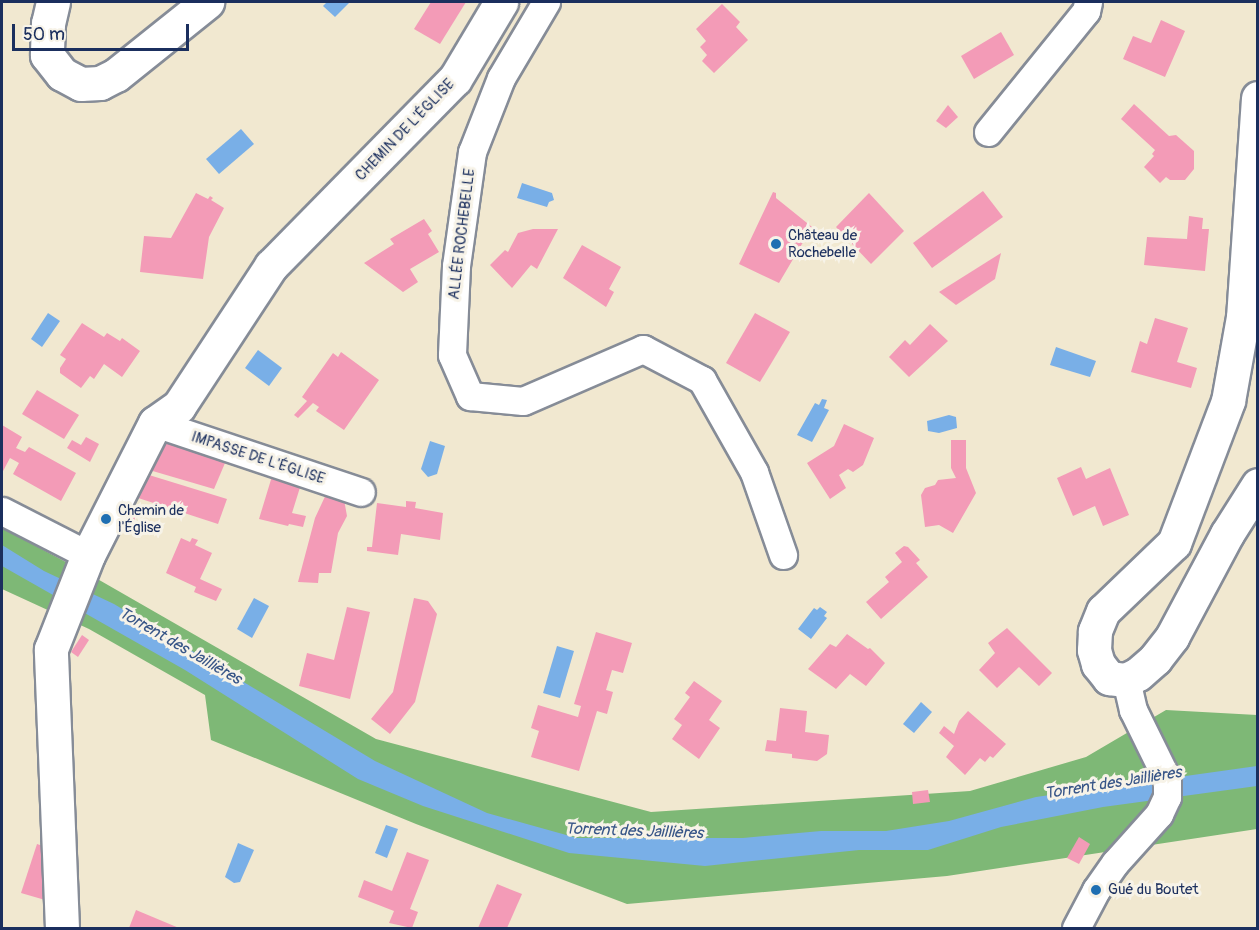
<!DOCTYPE html>
<meta charset="utf-8">
<style>
body{margin:0}
#map{position:relative;width:1259px;height:930px;overflow:hidden;background:#f1e8d0;font-family:Pangolin,sans-serif}
div>[style]{position:absolute}
.forest>*{inset:0;background:#7eb876}
.water>*{inset:0;background:#79afe7}
.building>*{inset:0;background:#f39bb7}
.roads{filter:drop-shadow(2px 0 #868c97) drop-shadow(-2px 0 #868c97) drop-shadow(0 2px #868c97) drop-shadow(0 -2px #868c97)}
.street>*{height:27px;margin:-13.5px;padding:0 13.5px;transform-origin:13.5px;border-radius:13.5px;background:#fff}
.secondary>*{height:33px;margin:-16.5px;padding:0 16.5px;transform-origin:16.5px;border-radius:16.5px;background:#fff}
.dots>*{width:16px;height:16px;translate:-50% -50%;box-sizing:border-box;border:3px solid #f7f3e8;border-radius:50%}
span{translate:-50% -50%;white-space:nowrap;text-align:center;line-height:1.15;-webkit-text-stroke:6px #f7f3e8;paint-order:stroke}
.street-label{font-size:15px;color:#1b2f5e}
.poi-label{font-size:15px;color:#1b2f5e}
.left{translate:0 -50%;text-align:left}
.water-label{font-size:16px;color:#375587;font-style:italic}
.frame{position:absolute;inset:0;border:3px solid #1b2f5e;pointer-events:none}
.scale{position:absolute;left:12px;top:24px;width:177px;height:27px;box-sizing:border-box;border:3px solid #1b2f5e;border-top:0;padding-left:8px;font-size:18px;line-height:21px;white-space:nowrap;color:#1b2f5e;-webkit-text-stroke:4px #f7f3e8;paint-order:stroke}
</style>
<div id="map">
<div class="forest">
<div style="clip-path:polygon(2px 528px,94px 577px,376px 739px,651px 812px,970px 791px,1086px 757px,1166px 710px,1257px 715px,1257px 829px,947px 876px,627px 904px,416px 824px,211px 740px,205px 695px,89px 629px,2px 589px)"></div>
</div>
<div class="water">
<div style="clip-path:polygon(327px 2px,350px 2px,335px 17px,323px 6px)"></div>
<div style="clip-path:polygon(241px 129px,254px 144px,219px 174px,206px 159px)"></div>
<div style="clip-path:polygon(522px 183px,552px 193px,554px 200px,549px 202px,547px 207px,517px 198px)"></div>
<div style="clip-path:polygon(48px 313px,60px 321px,42px 347px,31px 339px)"></div>
<div style="clip-path:polygon(1056px 347px,1096px 361px,1090px 377px,1050px 365px)"></div>
<div style="clip-path:polygon(258px 350px,282px 368px,269px 386px,245px 368px)"></div>
<div style="clip-path:polygon(822px 399px,827px 400px,824px 408px,829px 410px,812px 442px,797px 435px,815px 403px,819px 405px)"></div>
<div style="clip-path:polygon(949px 415px,956px 417px,957px 428px,939px 433px,928px 431px,927px 421px)"></div>
<div style="clip-path:polygon(430px 441px,445px 446px,437px 474px,428px 477px,421px 469px)"></div>
<div style="clip-path:polygon(2px 545px,44px 571px,114px 604px,375px 761px,487px 813px,577px 838px,743px 838px,821px 831px,886px 831px,949px 821px,1036px 797px,1257px 766px,1257px 786px,1103px 807px,1001px 827px,928px 850px,859px 850px,705px 866px,569px 853px,423px 806px,358px 779px,185px 670px,2px 566px)"></div>
<div style="clip-path:polygon(254px 598px,269px 606px,252px 638px,237px 629px)"></div>
<div style="clip-path:polygon(820px 607px,827px 612px,824px 616px,827px 618px,811px 639px,798px 629px,814px 608px,817px 610px)"></div>
<div style="clip-path:polygon(557px 646px,574px 651px,560px 698px,543px 693px)"></div>
<div style="clip-path:polygon(921px 702px,932px 712px,914px 733px,903px 724px)"></div>
<div style="clip-path:polygon(386px 825px,398px 829px,387px 858px,375px 853px)"></div>
<div style="clip-path:polygon(238px 843px,254px 850px,240px 882px,234px 883px,225px 877px)"></div>
</div>
<div class="building">
<div style="clip-path:polygon(431px 2px,466px 2px,440px 44px,414px 29px)"></div>
<div style="clip-path:polygon(722px 4px,740px 22px,736px 27px,748px 40px,714px 73px,702px 61px,707px 55px,700px 47px,706px 41px,696px 29px)"></div>
<div style="clip-path:polygon(1161px 20px,1185px 31px,1165px 77px,1123px 59px,1133px 36px,1151px 43px)"></div>
<div style="clip-path:polygon(1001px 32px,1014px 55px,974px 79px,961px 56px)"></div>
<div style="clip-path:polygon(1134px 104px,1169px 136px,1176px 135px,1194px 151px,1194px 169px,1185px 180px,1170px 180px,1166px 177px,1160px 183px,1144px 167px,1154px 156px,1152px 154px,1155px 150px,1121px 119px)"></div>
<div style="clip-path:polygon(948px 105px,958px 117px,946px 128px,936px 121px)"></div>
<div style="clip-path:polygon(983px 191px,1003px 217px,932px 268px,913px 243px)"></div>
<div style="clip-path:polygon(773px 192px,776px 193px,776px 198px,812px 227px,779px 283px,739px 264px)"></div>
<div style="clip-path:polygon(196px 193px,208px 199px,210px 196px,213px 198px,211px 200px,224px 208px,209px 237px,203px 279px,140px 272px,144px 236px,171px 238px)"></div>
<div style="clip-path:polygon(869px 193px,904px 231px,871px 264px,836px 227px)"></div>
<div style="clip-path:polygon(1189px 216px,1203px 218px,1202px 229px,1209px 229px,1205px 271px,1144px 265px,1147px 237px,1187px 239px)"></div>
<div style="clip-path:polygon(424px 219px,432px 231px,428px 234px,439px 252px,410px 269px,418px 282px,403px 292px,364px 263px,394px 244px,390px 239px)"></div>
<div style="clip-path:polygon(533px 229px,558px 229px,537px 269px,531px 265px,512px 288px,490px 265px,505px 250px,508px 252px,518px 233px)"></div>
<div style="clip-path:polygon(582px 245px,621px 267px,609px 289px,614px 292px,606px 307px,563px 278px)"></div>
<div style="clip-path:polygon(1001px 253px,995px 279px,956px 305px,939px 292px)"></div>
<div style="clip-path:polygon(755px 313px,790px 332px,760px 382px,726px 363px)"></div>
<div style="clip-path:polygon(1155px 318px,1188px 328px,1177px 362px,1197px 368px,1191px 388px,1131px 372px,1140px 341px,1147px 344px)"></div>
<div style="clip-path:polygon(82px 323px,104px 337px,107px 333px,120px 341px,122px 338px,140px 351px,122px 377px,104px 364px,94px 379px,90px 376px,81px 388px,60px 373px,60px 368px,66px 359px,60px 355px)"></div>
<div style="clip-path:polygon(930px 324px,948px 341px,909px 377px,889px 357px,905px 340px,910px 345px)"></div>
<div style="clip-path:polygon(341px 352px,379px 380px,344px 430px,316px 411px,319px 407px,313px 403px,298px 418px,294px 415px,307px 401px,302px 397px,333px 353px,338px 357px)"></div>
<div style="clip-path:polygon(37px 390px,79px 415px,64px 439px,22px 414px)"></div>
<div style="clip-path:polygon(844px 424px,874px 438px,863px 465px,853px 472px,848px 469px,839px 475px,846px 488px,830px 499px,807px 463px,834px 446px)"></div>
<div style="clip-path:polygon(2px 425px,22px 437px,16px 448px,25px 452px,29px 447px,76px 473px,61px 501px,13px 474px,19px 463px,10px 458px,2px 473px)"></div>
<div style="clip-path:polygon(154px 436px,225px 463px,214px 489px,139px 467px)"></div>
<div style="clip-path:polygon(86px 437px,99px 444px,90px 462px,67px 448px,72px 440px,81px 445px)"></div>
<div style="clip-path:polygon(951px 440px,966px 440px,966px 468px,976px 493px,953px 533px,939px 525px,925px 527px,921px 495px,925px 488px,935px 485px,938px 480px,956px 478px,951px 468px)"></div>
<div style="clip-path:polygon(1081px 467px,1086px 479px,1110px 468px,1129px 515px,1103px 526px,1095px 506px,1073px 516px,1057px 478px)"></div>
<div style="clip-path:polygon(136px 471px,227px 499px,218px 524px,129px 495px)"></div>
<div style="clip-path:polygon(273px 473px,302px 481px,292px 513px,306px 516px,303px 527px,289px 524px,288px 526px,259px 519px)"></div>
<div style="clip-path:polygon(329px 488px,343px 494px,347px 516px,338px 533px,331px 573px,319px 573px,318px 583px,298px 582px,315px 518px)"></div>
<div style="clip-path:polygon(406px 501px,416px 502px,415px 508px,443px 513px,440px 540px,401px 534px,398px 555px,367px 551px,367px 547px,372px 547px,377px 503px,406px 507px)"></div>
<div style="clip-path:polygon(124px 510px,136px 515px,130px 533px,118px 529px)"></div>
<div style="clip-path:polygon(181px 538px,190px 542px,192px 538px,198px 540px,195px 545px,212px 553px,200px 579px,222px 589px,216px 601px,194px 592px,196px 587px,166px 573px)"></div>
<div style="clip-path:polygon(904px 546px,908px 547px,920px 560px,916px 563px,928px 577px,881px 619px,866px 602px,889px 582px,885px 577px,902px 562px,895px 553px)"></div>
<div style="clip-path:polygon(414px 598px,428px 601px,437px 614px,415px 702px,390px 734px,371px 719px,393px 692px)"></div>
<div style="clip-path:polygon(347px 607px,370px 612px,350px 699px,299px 686px,307px 653px,334px 660px)"></div>
<div style="clip-path:polygon(1007px 628px,1052px 673px,1039px 686px,1019px 667px,997px 688px,979px 670px,995px 653px,988px 643px)"></div>
<div style="clip-path:polygon(596px 632px,632px 643px,623px 673px,612px 670px,606px 690px,613px 692px,607px 714px,597px 711px,579px 771px,531px 757px,539px 731px,531px 728px,538px 705px,578px 717px,581px 706px,574px 704px)"></div>
<div style="clip-path:polygon(847px 634px,868px 649px,870px 648px,885px 663px,866px 686px,850px 674px,836px 689px,808px 669px,830px 644px,836px 647px)"></div>
<div style="clip-path:polygon(82px 635px,89px 640px,78px 657px,71px 652px)"></div>
<div style="clip-path:polygon(694px 681px,722px 701px,709px 720px,720px 728px,699px 759px,672px 739px,682px 725px,674px 719px,690px 697px,685px 693px)"></div>
<div style="clip-path:polygon(780px 708px,807px 711px,805px 732px,829px 735px,827px 754px,817px 761px,792px 758px,792px 754px,765px 751px,767px 740px,776px 741px)"></div>
<div style="clip-path:polygon(968px 711px,1006px 744px,993px 758px,990px 756px,985px 762px,980px 758px,965px 775px,946px 757px,954px 746px,939px 733px,944px 726px,954px 734px,959px 721px)"></div>
<div style="clip-path:polygon(928px 790px,930px 802px,913px 804px,912px 792px)"></div>
<div style="clip-path:polygon(1079px 837px,1090px 844px,1079px 864px,1067px 858px)"></div>
<div style="clip-path:polygon(37px 844px,49px 848px,52px 902px,21px 893px)"></div>
<div style="clip-path:polygon(407px 852px,429px 860px,410px 909px,418px 912px,412px 928px,389px 923px,394px 911px,358px 897px,364px 880px,392px 891px)"></div>
<div style="clip-path:polygon(497px 884px,522px 894px,507px 928px,478px 928px)"></div>
<div style="clip-path:polygon(136px 910px,179px 928px,129px 928px)"></div>
</div>
<div class="roads">
<div class="street">
<div style="left:546px;top:2px;width:88px;rotate:120.6deg"></div>
<div style="left:501px;top:78px;width:79px;rotate:111.4deg"></div>
<div style="left:472px;top:152px;width:115px;rotate:98deg"></div>
<div style="left:456px;top:266px;width:89px;rotate:92.6deg"></div>
<div style="left:452px;top:355px;width:45px;rotate:66.3deg"></div>
<div style="left:470px;top:396px;width:53px;rotate:5.4deg"></div>
<div style="left:523px;top:401px;width:131px;rotate:-23.4deg"></div>
<div style="left:643px;top:349px;width:67px;rotate:27.7deg"></div>
<div style="left:702px;top:380px;width:106px;rotate:60.5deg"></div>
<div style="left:754px;top:472px;width:88px;rotate:70.7deg"></div>
<div style="left:988px;top:132px;width:156px;rotate:-51deg"></div>
<div style="left:1086px;top:11px;width:9px;rotate:-77deg"></div>
<div style="left:155px;top:423px;width:217px;rotate:18.5deg"></div>
<div style="left:2px;top:511px;width:97px;rotate:27.1deg"></div>
<div style="left:1076px;top:928px;width:43px;rotate:-62.2deg"></div>
<div style="left:1096px;top:890px;width:33px;rotate:-55deg"></div>
<div style="left:1115px;top:863px;width:66px;rotate:-48.1deg"></div>
<div style="left:1159px;top:814px;width:19px;rotate:-65deg"></div>
<div style="left:1167px;top:797px;width:18px;rotate:-90deg"></div>
<div style="left:1167px;top:779px;width:77px;rotate:-116.2deg"></div>
<div style="left:1133px;top:710px;width:31px;rotate:-103deg"></div>
</div>
<div class="secondary">
<div style="left:53px;top:2px;width:22px;rotate:103deg"></div>
<div style="left:48px;top:23px;width:32px;rotate:92deg"></div>
<div style="left:47px;top:55px;width:24px;rotate:52deg"></div>
<div style="left:62px;top:74px;width:21px;rotate:28deg"></div>
<div style="left:81px;top:84px;width:19px;rotate:-3deg"></div>
<div style="left:100px;top:83px;width:18px;rotate:-27deg"></div>
<div style="left:116px;top:75px;width:117px;rotate:-38.7deg"></div>
<div style="left:1258px;top:98px;width:220px;rotate:93.9deg"></div>
<div style="left:1243px;top:317px;width:85px;rotate:100.1deg"></div>
<div style="left:1228px;top:401px;width:152px;rotate:110.8deg"></div>
<div style="left:1174px;top:543px;width:98px;rotate:136.2deg"></div>
<div style="left:1103px;top:611px;width:22px;rotate:112deg"></div>
<div style="left:1095px;top:631px;width:19px;rotate:93deg"></div>
<div style="left:1094px;top:650px;width:15px;rotate:74deg"></div>
<div style="left:1098px;top:664px;width:18px;rotate:52deg"></div>
<div style="left:1109px;top:678px;width:17px;rotate:7deg"></div>
<div style="left:1126px;top:680px;width:13px;rotate:-27deg"></div>
<div style="left:1138px;top:674px;width:23px;rotate:-41deg"></div>
<div style="left:1155px;top:659px;width:28px;rotate:-52deg"></div>
<div style="left:1172px;top:637px;width:117px;rotate:-61.9deg"></div>
<div style="left:1227px;top:534px;width:58px;rotate:-57.7deg"></div>
<div style="left:62px;top:928px;width:279px;rotate:-92.3deg"></div>
<div style="left:51px;top:649px;width:101px;rotate:-68.5deg"></div>
<div style="left:88px;top:555px;width:148px;rotate:-63.1deg"></div>
<div style="left:155px;top:423px;width:29px;rotate:-35deg"></div>
<div style="left:179px;top:406px;width:168px;rotate:-56.7deg"></div>
<div style="left:271px;top:266px;width:262px;rotate:-45.5deg"></div>
<div style="left:455px;top:79px;width:90px;rotate:-59.1deg"></div>
</div>
</div>
<div class="dots">
<div style="left:776px;top:244px;background:#1f6fb2"></div>
<div style="left:106px;top:519px;background:#1f6fb2"></div>
<div style="left:1096px;top:890px;background:#1f6fb2"></div>
</div>
<div class="street-label">
<span style="left:405px;top:130px;rotate:-46deg">CHEMIN DE L'ÉGLISE</span>
<span style="left:462px;top:234px;rotate:-83deg">ALLÉE ROCHEBELLE</span>
<span style="left:258px;top:458px;rotate:18deg">IMPASSE DE L'ÉGLISE</span>
</div>
<div class="poi-label">
<span class="left" style="left:788px;top:244px">Château de<br>Rochebelle</span>
<span class="left" style="left:118px;top:519px">Chemin de<br>l'Église</span>
<span class="left" style="left:1108px;top:890px">Gué du Boutet</span>
</div>
<div class="water-label">
<span style="left:180px;top:646px;rotate:30deg">Torrent des Jaillières</span>
<span style="left:1113px;top:783px;rotate:-9deg">Torrent des Jaillières</span>
<span style="left:634px;top:831px;rotate:2deg">Torrent des Jaillières</span>
</div>
<div class="frame"></div>
<div class="scale">50 m</div>
</div>
